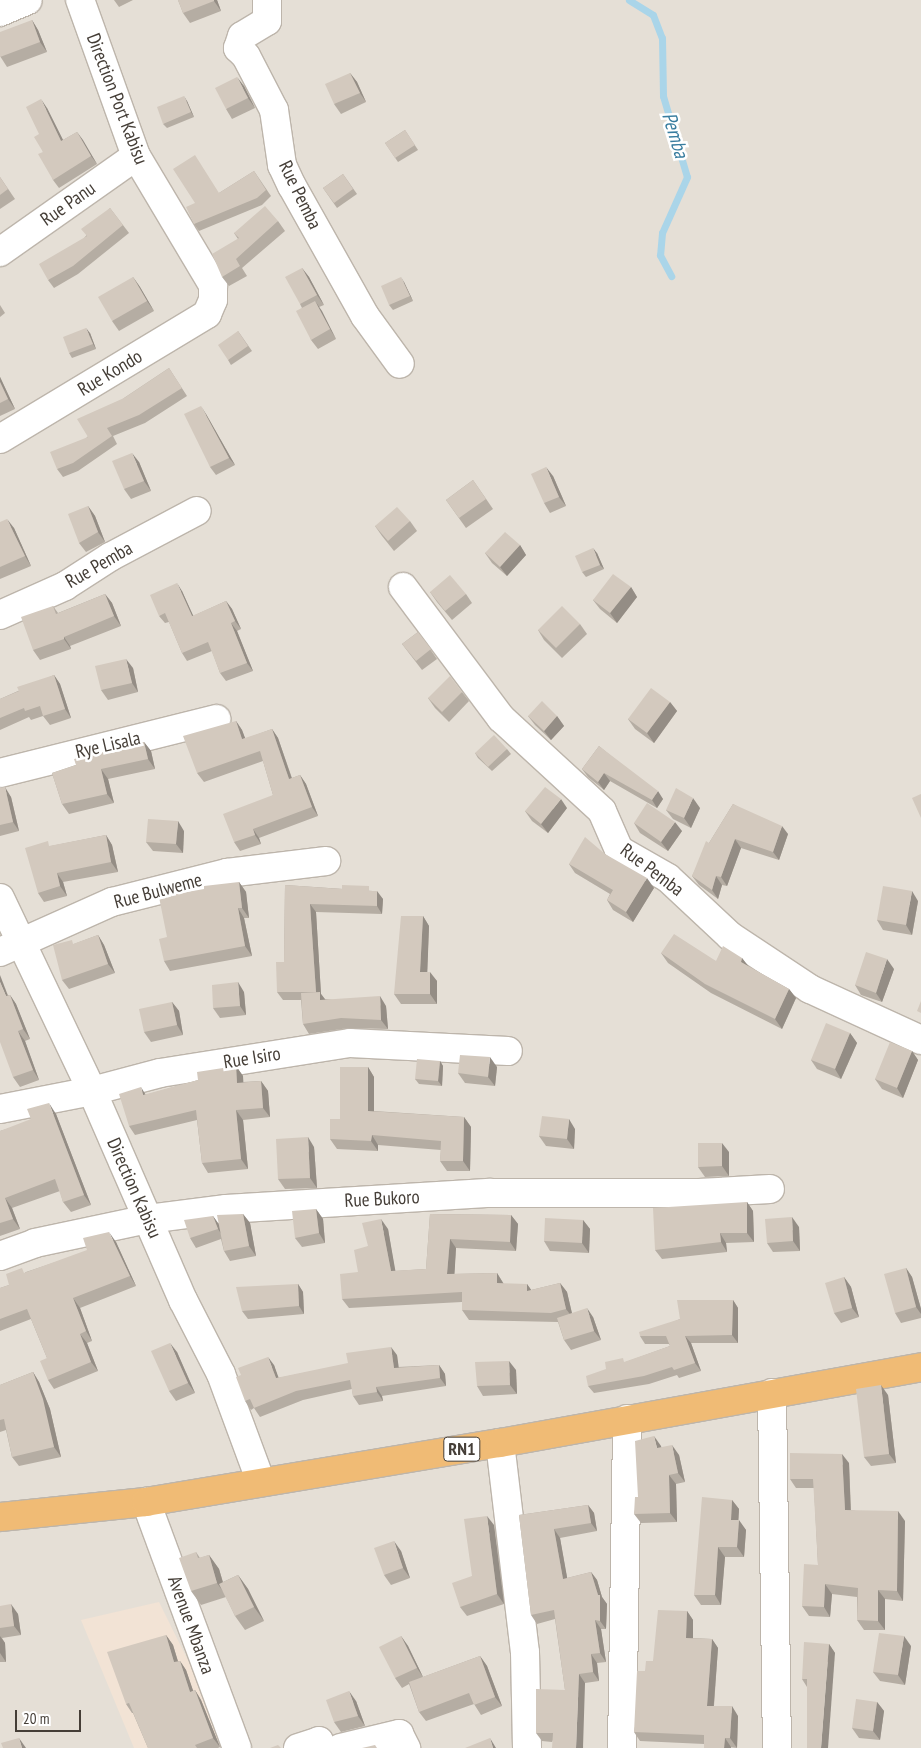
<!DOCTYPE html>
<style>
body{margin:0}
#map{position:relative;width:921px;height:1748px;overflow:hidden;background:#f2eee8;font-family:"PT Sans Narrow",sans-serif}
div>[style]{position:absolute}
.residential>*{inset:0;background:#e5dfd6}
.commercial>*{inset:0;background:#f2e3d5}
.stream>*{height:7px;margin:-3.5px;padding:0 3.5px;transform-origin:3.5px;border-radius:3.5px;background:#aad5e9}
.roads{filter:drop-shadow(1px 0 #bdb5ab) drop-shadow(-1px 0 #bdb5ab) drop-shadow(0 1px #bdb5ab) drop-shadow(0 -1px #bdb5ab)}
.minor>*{height:28px;margin:-14px;padding:0 14px;transform-origin:14px;border-radius:14px;background:#fff}
.highway>*{height:28px;margin:-14px;padding:0 14px;transform-origin:14px;border-radius:14px;background:#f0bb75}
.wall>*{inset:0;background:#b5ada3}
.shaded-wall>*{inset:0;background:#948d85}
.building>*{inset:0;background:#d3c9be}
span{translate:-50% -50%;white-space:nowrap;text-align:center;line-height:1.15;-webkit-text-stroke:5px #fff;paint-order:stroke}
.shield-label span{padding:1px 4px;background:#fff;border:1px solid;border-radius:4px;-webkit-text-stroke-width:0}
.shield-label{font-size:18px;color:#453e37;font-weight:700}
.street-label{font-size:19px;color:#453e37}
.water-label{font-size:20px;color:#397d9f;font-style:italic}
.scale{position:absolute;left:15px;top:1710px;width:66px;height:22px;box-sizing:border-box;border:2px solid #453e37;border-top:0;padding-left:6px;font-size:15px;line-height:18px;white-space:nowrap;color:#453e37;-webkit-text-stroke:4px #fff;paint-order:stroke}
</style>
<div id="map">
<div class="residential">
<div style="clip-path:polygon(0 0,921px 0,921px 1748px,0 1748px)"></div>
</div>
<div class="commercial">
<div style="clip-path:polygon(159px 1602px,225px 1735px,188px 1748px,134px 1748px,81px 1620px)"></div>
</div>
<div class="stream">
<div style="left:629px;top:0;width:28px;rotate:32deg"></div>
<div style="left:653px;top:15px;width:25px;rotate:69deg"></div>
<div style="left:662px;top:38px;width:58px;rotate:89deg"></div>
<div style="left:663px;top:96px;width:84px;rotate:73.5deg"></div>
<div style="left:687px;top:177px;width:61px;rotate:114.1deg"></div>
<div style="left:662px;top:233px;width:22px;rotate:95deg"></div>
<div style="left:660px;top:255px;width:24px;rotate:62deg"></div>
</div>
<div class="roads">
<div class="minor">
<div style="left:267px;top:0;width:21px;rotate:90deg"></div>
<div style="left:267px;top:21px;width:29px;rotate:149deg"></div>
<div style="left:242px;top:36px;width:13px;rotate:108deg"></div>
<div style="left:238px;top:48px;width:11px;rotate:45deg"></div>
<div style="left:246px;top:56px;width:61px;rotate:62.6deg"></div>
<div style="left:274px;top:110px;width:56px;rotate:81.7deg"></div>
<div style="left:282px;top:165px;width:23px;rotate:65deg"></div>
<div style="left:292px;top:186px;width:149px;rotate:60.7deg"></div>
<div style="left:365px;top:316px;width:59px;rotate:53.9deg"></div>
<div style="left:0;top:12px;width:30px;rotate:-23deg"></div>
<div style="left:0;top:252px;width:166px;rotate:-35.2deg"></div>
<div style="left:0;top:439px;width:242px;rotate:-31.1deg"></div>
<div style="left:207px;top:314px;width:15px;rotate:-67deg"></div>
<div style="left:213px;top:300px;width:15px;rotate:-90deg"></div>
<div style="left:213px;top:285px;width:150px;rotate:-120.8deg"></div>
<div style="left:136px;top:156px;width:166px;rotate:-109.7deg"></div>
<div style="left:403px;top:587px;width:164px;rotate:53.2deg"></div>
<div style="left:501px;top:718px;width:137px;rotate:42.6deg"></div>
<div style="left:602px;top:811px;width:43px;rotate:66.4deg"></div>
<div style="left:619px;top:850px;width:56px;rotate:29.7deg"></div>
<div style="left:668px;top:878px;width:85px;rotate:43.1deg"></div>
<div style="left:730px;top:936px;width:96px;rotate:33.5deg"></div>
<div style="left:810px;top:989px;width:122px;rotate:24.7deg"></div>
<div style="left:0;top:615px;width:71px;rotate:-24deg"></div>
<div style="left:65px;top:586px;width:54px;rotate:-32.8deg"></div>
<div style="left:110px;top:557px;width:98px;rotate:-27.9deg"></div>
<div style="left:0;top:773px;width:223px;rotate:-14deg"></div>
<div style="left:0;top:898px;width:214px;rotate:64.5deg"></div>
<div style="left:92px;top:1091px;width:228px;rotate:66.5deg"></div>
<div style="left:183px;top:1300px;width:83px;rotate:62.8deg"></div>
<div style="left:221px;top:1374px;width:115px;rotate:69.7deg"></div>
<div style="left:0;top:952px;width:123px;rotate:-24.1deg"></div>
<div style="left:112px;top:902px;width:119px;rotate:-14.2deg"></div>
<div style="left:227px;top:873px;width:100px;rotate:-6.9deg"></div>
<div style="left:0;top:1109px;width:94px;rotate:-11.1deg"></div>
<div style="left:92px;top:1091px;width:70px;rotate:-14.8deg"></div>
<div style="left:160px;top:1073px;width:192px;rotate:-9deg"></div>
<div style="left:350px;top:1043px;width:158px;rotate:2.9deg"></div>
<div style="left:0;top:1256px;width:37px;rotate:-20deg"></div>
<div style="left:35px;top:1243px;width:116px;rotate:-12deg"></div>
<div style="left:148px;top:1219px;width:79px;rotate:-7.3deg"></div>
<div style="left:226px;top:1209px;width:265px;rotate:-3.5deg"></div>
<div style="left:491px;top:1193px;width:208px"></div>
<div style="left:699px;top:1193px;width:71px;rotate:-3.2deg"></div>
<div style="left:772px;top:1393px;width:355px;rotate:89.2deg"></div>
<div style="left:500px;top:1443px;width:210px;rotate:83.2deg"></div>
<div style="left:525px;top:1652px;width:96px;rotate:88.8deg"></div>
<div style="left:146px;top:1502px;width:262px;rotate:69.7deg"></div>
<div style="left:298px;top:1748px;width:22px;rotate:-18deg"></div>
<div style="left:319px;top:1741px;width:8px;rotate:67deg"></div>
<div style="left:340px;top:1748px;width:61px;rotate:-13.3deg"></div>
<div style="left:399px;top:1734px;width:16px;rotate:63deg"></div>
<div style="left:622px;top:1748px;width:329px;rotate:-89.1deg"></div>
</div>
<div class="highway">
<div style="left:0;top:1517px;width:147px;rotate:-5.9deg"></div>
<div style="left:146px;top:1502px;width:359px;rotate:-9.5deg"></div>
<div style="left:500px;top:1443px;width:428px;rotate:-10.2deg"></div>
</div>
</div>
<div class="wall">
<div style="clip-path:polygon(114px 0,133px 0,119px 7px)"></div>
<div style="clip-path:polygon(178px 0,217px 0,221px 11px,190px 23px,183px 13px)"></div>
<div style="clip-path:polygon(32px 20px,38px 30px,47px 52px,7px 67px,0 56px)"></div>
<div style="clip-path:polygon(350px 73px,357px 82px,366px 102px,341px 114px,334px 104px)"></div>
<div style="clip-path:polygon(244px 86px,255px 108px,232px 119px,226px 109px)"></div>
<div style="clip-path:polygon(187px 101px,194px 117px,167px 128px,163px 124px)"></div>
<div style="clip-path:polygon(47px 108px,63px 140px,77px 132px,97px 164px,59px 188px,53px 180px,43px 152px,39px 134px)"></div>
<div style="clip-path:polygon(405px 130px,418px 150px,398px 162px,385px 143px)"></div>
<div style="clip-path:polygon(254px 171px,271px 196px,262px 205px,199px 231px,194px 224px,219px 193px)"></div>
<div style="clip-path:polygon(343px 174px,357px 194px,337px 208px,323px 188px)"></div>
<div style="clip-path:polygon(0 177px,15px 199px,0 209px)"></div>
<div style="clip-path:polygon(110px 208px,129px 233px,78px 274px,54px 288px,48px 280px)"></div>
<div style="clip-path:polygon(278px 221px,285px 231px,242px 268px,247px 276px,229px 286px,222px 277px,238px 239px,234px 233px)"></div>
<div style="clip-path:polygon(302px 268px,309px 277px,324px 305px,319px 307px,336px 339px,318px 349px,311px 340px,302px 308px,300px 304px)"></div>
<div style="clip-path:polygon(133px 277px,140px 287px,154px 311px,119px 331px,112px 321px)"></div>
<div style="clip-path:polygon(404px 282px,413px 301px,393px 310px,389px 305px)"></div>
<div style="clip-path:polygon(0 305px,5px 313px,0 317px)"></div>
<div style="clip-path:polygon(238px 331px,252px 351px,231px 365px,228px 360px)"></div>
<div style="clip-path:polygon(90px 333px,96px 349px,72px 358px,69px 353px)"></div>
<div style="clip-path:polygon(169px 368px,187px 396px,145px 423px,113px 436px,117px 444px,78px 471px,63px 477px,57px 469px,124px 398px)"></div>
<div style="clip-path:polygon(0 377px,15px 409px,0 416px)"></div>
<div style="clip-path:polygon(206px 414px,235px 465px,216px 475px,210px 467px)"></div>
<div style="clip-path:polygon(139px 462px,151px 491px,131px 499px,124px 489px)"></div>
<div style="clip-path:polygon(553px 476px,566px 506px,550px 513px,544px 503px)"></div>
<div style="clip-path:polygon(473px 480px,493px 509px,466px 528px,446px 500px)"></div>
<div style="clip-path:polygon(88px 506px,95px 516px,105px 542px,86px 552px,79px 543px)"></div>
<div style="clip-path:polygon(410px 521px,417px 531px,394px 551px,382px 536px,375px 526px)"></div>
<div style="clip-path:polygon(0 522px,14px 528px,31px 566px,0 579px)"></div>
<div style="clip-path:polygon(520px 545px,526px 555px,507px 576px,492px 563px,485px 553px)"></div>
<div style="clip-path:polygon(597px 553px,604px 569px,586px 577px,582px 572px)"></div>
<div style="clip-path:polygon(631px 587px,637px 597px,617px 623px,600px 609px,593px 600px)"></div>
<div style="clip-path:polygon(182px 591px,193px 616px,226px 601px,232px 609px,241px 629px,237px 631px,253px 671px,226px 681px,220px 673px,212px 651px,187px 661px,182px 653px,169px 622px,165px 623px,159px 616px)"></div>
<div style="clip-path:polygon(430px 592px,466px 594px,472px 603px,452px 620px,437px 602px)"></div>
<div style="clip-path:polygon(105px 594px,112px 603px,121px 626px,70px 646px,71px 649px,40px 660px,33px 650px,53px 606px,58px 613px)"></div>
<div style="clip-path:polygon(580px 624px,587px 634px,562px 658px,544px 640px,538px 630px)"></div>
<div style="clip-path:polygon(418px 632px,437px 659px,422px 670px,402px 644px)"></div>
<div style="clip-path:polygon(133px 668px,138px 692px,108px 700px,101px 690px)"></div>
<div style="clip-path:polygon(54px 675px,60px 684px,71px 718px,50px 725px,43px 716px,31px 720px,29px 717px,0 730px,0 699px)"></div>
<div style="clip-path:polygon(462px 692px,469px 701px,449px 722px,435px 708px,428px 698px)"></div>
<div style="clip-path:polygon(670px 702px,677px 711px,654px 743px,635px 729px,628px 719px)"></div>
<div style="clip-path:polygon(528px 716px,557px 716px,564px 726px,551px 740px,535px 725px)"></div>
<div style="clip-path:polygon(236px 721px,242px 730px,245px 739px,272px 729px,278px 738px,292px 778px,300px 775px,306px 784px,318px 816px,259px 838px,261px 844px,240px 851px,234px 842px,273px 795px,263px 761px,204px 782px,197px 773px)"></div>
<div style="clip-path:polygon(144px 742px,151px 751px,155px 769px,108px 779px,114px 803px,69px 814px,62px 804px,52px 773px)"></div>
<div style="clip-path:polygon(599px 746px,663px 799px,657px 808px,610px 781px,604px 790px,588px 777px,582px 769px)"></div>
<div style="clip-path:polygon(507px 749px,511px 754px,492px 771px,478px 758px,475px 753px)"></div>
<div style="clip-path:polygon(0 788px,11px 797px,19px 831px,0 836px)"></div>
<div style="clip-path:polygon(733px 804px,788px 834px,779px 860px,741px 848px,727px 886px,722px 885px,718px 899px,699px 885px,692px 876px,709px 843px)"></div>
<div style="clip-path:polygon(567px 808px,548px 833px,532px 821px,525px 811px)"></div>
<div style="clip-path:polygon(700px 808px,691px 828px,673px 819px,666px 810px)"></div>
<div style="clip-path:polygon(634px 823px,682px 831px,668px 851px,640px 833px)"></div>
<div style="clip-path:polygon(184px 831px,183px 853px,153px 851px,146px 842px)"></div>
<div style="clip-path:polygon(106px 835px,112px 845px,118px 872px,63px 882px,67px 896px,44px 902px,38px 893px,51px 846px)"></div>
<div style="clip-path:polygon(605px 854px,654px 888px,633px 922px,613px 910px,607px 900px,610px 894px,575px 873px,569px 864px)"></div>
<div style="clip-path:polygon(239px 882px,246px 892px,249px 918px,244px 918px,252px 956px,170px 971px,164px 961px,167px 937px)"></div>
<div style="clip-path:polygon(285px 885px,373px 891px,383px 899px,382px 914px,316px 912px,321px 994px,325px 999px,386px 1006px,388px 1029px,348px 1028px,309px 1034px,303px 1024px,301px 1000px,283px 1000px,277px 992px,284px 962px)"></div>
<div style="clip-path:polygon(918px 901px,912px 935px,883px 930px,877px 920px)"></div>
<div style="clip-path:polygon(423px 916px,429px 926px,427px 972px,437px 981px,437px 1004px,401px 1004px,394px 994px)"></div>
<div style="clip-path:polygon(98px 935px,104px 945px,115px 973px,69px 989px,62px 980px,74px 944px)"></div>
<div style="clip-path:polygon(661px 953px,716px 961px,742px 958px,748px 966px,789px 989px,796px 998px,782px 1029px,711px 993px,668px 963px)"></div>
<div style="clip-path:polygon(894px 969px,882px 1002px,861px 995px,855px 985px)"></div>
<div style="clip-path:polygon(244px 992px,246px 1015px,220px 1018px,213px 1008px)"></div>
<div style="clip-path:polygon(8px 995px,10px 995px,16px 1004px,30px 1039px,25px 1041px,39px 1080px,20px 1087px,13px 1077px)"></div>
<div style="clip-path:polygon(172px 1002px,179px 1011px,183px 1035px,151px 1042px,144px 1032px)"></div>
<div style="clip-path:polygon(850px 1033px,857px 1043px,841px 1079px,817px 1069px,811px 1060px)"></div>
<div style="clip-path:polygon(912px 1051px,918px 1060px,903px 1098px,882px 1089px,875px 1079px)"></div>
<div style="clip-path:polygon(440px 1061px,443px 1066px,442px 1086px,419px 1084px,415px 1079px)"></div>
<div style="clip-path:polygon(236px 1066px,243px 1076px,243px 1082px,261px 1081px,268px 1091px,270px 1117px,243px 1120px,248px 1169px,208px 1173px,202px 1163px,197px 1120px,135px 1135px,129px 1126px,146px 1095px,198px 1080px)"></div>
<div style="clip-path:polygon(368px 1067px,374px 1077px,374px 1111px,464px 1117px,471px 1127px,470px 1171px,447px 1171px,440px 1161px,441px 1150px,378px 1145px,378px 1151px,337px 1149px,330px 1139px)"></div>
<div style="clip-path:polygon(497px 1067px,495px 1086px,465px 1083px,458px 1073px)"></div>
<div style="clip-path:polygon(56px 1114px,91px 1205px,71px 1212px,63px 1202px,60px 1191px,12px 1208px,20px 1229px,0 1236px,0 1131px)"></div>
<div style="clip-path:polygon(575px 1129px,574px 1149px,546px 1146px,539px 1136px)"></div>
<div style="clip-path:polygon(314px 1147px,317px 1188px,285px 1189px,278px 1179px)"></div>
<div style="clip-path:polygon(729px 1152px,729px 1176px,705px 1177px,698px 1167px)"></div>
<div style="clip-path:polygon(747px 1202px,753px 1211px,754px 1242px,726px 1243px,727px 1252px,662px 1259px,655px 1250px)"></div>
<div style="clip-path:polygon(316px 1209px,323px 1219px,325px 1243px,302px 1247px,295px 1238px)"></div>
<div style="clip-path:polygon(243px 1214px,250px 1223px,256px 1256px,230px 1261px,224px 1251px,221px 1239px,196px 1248px,190px 1238px,213px 1216px,218px 1223px)"></div>
<div style="clip-path:polygon(430px 1214px,511px 1215px,518px 1224px,516px 1251px,456px 1248px,454px 1274px,497px 1273px,504px 1284px,527px 1284px,531px 1290px,560px 1283px,567px 1292px,572px 1313px,593px 1317px,601px 1340px,571px 1350px,564px 1340px,558px 1322px,469px 1320px,462px 1310px,462px 1302px,349px 1308px,342px 1299px,358px 1272px,368px 1246px,388px 1229px,395px 1271px,426px 1269px)"></div>
<div style="clip-path:polygon(583px 1220px,590px 1229px,589px 1253px,550px 1251px,544px 1241px)"></div>
<div style="clip-path:polygon(799px 1227px,800px 1251px,773px 1252px,767px 1243px)"></div>
<div style="clip-path:polygon(116px 1242px,136px 1286px,80px 1308px,92px 1341px,87px 1343px,98px 1371px,54px 1389px,48px 1380px,47px 1358px,31px 1319px,0 1331px,0 1288px,9px 1285px,26px 1272px)"></div>
<div style="clip-path:polygon(906px 1268px,912px 1277px,921px 1309px,921px 1318px,901px 1323px,895px 1313px)"></div>
<div style="clip-path:polygon(844px 1277px,851px 1287px,859px 1317px,841px 1323px,834px 1313px)"></div>
<div style="clip-path:polygon(298px 1284px,303px 1292px,304px 1314px,248px 1319px,242px 1311px)"></div>
<div style="clip-path:polygon(733px 1300px,738px 1308px,738px 1343px,691px 1343px,701px 1371px,679px 1378px,677px 1375px,649px 1384px,594px 1393px,588px 1386px,626px 1362px,670px 1346px,669px 1344px,645px 1344px,640px 1336px,680px 1319px)"></div>
<div style="clip-path:polygon(177px 1352px,195px 1393px,176px 1401px,169px 1391px)"></div>
<div style="clip-path:polygon(397px 1355px,398px 1367px,439px 1365px,445px 1374px,446px 1386px,382px 1396px,383px 1401px,359px 1405px,353px 1396px,352px 1389px,303px 1400px,260px 1417px,254px 1408px,251px 1410px,245px 1401px,274px 1365px,278px 1378px)"></div>
<div style="clip-path:polygon(516px 1370px,517px 1394px,483px 1396px,477px 1386px)"></div>
<div style="clip-path:polygon(33px 1372px,39px 1382px,50px 1409px,61px 1457px,19px 1466px,12px 1457px,6px 1430px,0 1432px,0 1385px)"></div>
<div style="clip-path:polygon(888px 1395px,896px 1463px,871px 1466px,864px 1457px)"></div>
<div style="clip-path:polygon(661px 1446px,661px 1447px,679px 1455px,685px 1482px,676px 1484px,677px 1522px,641px 1523px,634px 1514px,638px 1497px)"></div>
<div style="clip-path:polygon(849px 1463px,851px 1510px,905px 1521px,903px 1601px,885px 1599px,885px 1630px,864px 1630px,857px 1620px,857px 1597px,832px 1594px,830px 1617px,809px 1616px,802px 1606px,818px 1565px,814px 1488px,796px 1488px,790px 1479px)"></div>
<div style="clip-path:polygon(732px 1500px,739px 1509px,738px 1520px,746px 1530px,744px 1557px,725px 1557px,721px 1605px,701px 1605px,694px 1595px)"></div>
<div style="clip-path:polygon(588px 1505px,594px 1513px,597px 1531px,560px 1538px,567px 1578px,591px 1572px,597px 1580px,602px 1597px,607px 1604px,606px 1629px,601px 1629px,606px 1662px,597px 1663px,599px 1681px,585px 1683px,552px 1742px,542px 1741px,536px 1733px,565px 1690px,555px 1619px,537px 1624px,531px 1615px,519px 1515px)"></div>
<div style="clip-path:polygon(494px 1525px,504px 1604px,467px 1616px,460px 1607px,472px 1576px)"></div>
<div style="clip-path:polygon(401px 1551px,410px 1578px,391px 1585px,384px 1575px)"></div>
<div style="clip-path:polygon(196px 1552px,200px 1558px,209px 1555px,219px 1569px,223px 1582px,238px 1575px,248px 1589px,264px 1621px,245px 1630px,235px 1616px,226px 1597px,201px 1605px,191px 1591px)"></div>
<div style="clip-path:polygon(0 1606px,18px 1614px,21px 1635px,2px 1638px,5px 1643px,6px 1662px,0 1662px)"></div>
<div style="clip-path:polygon(687px 1611px,693px 1620px,693px 1638px,712px 1639px,718px 1648px,714px 1706px,738px 1716px,737px 1748px,704px 1744px,640px 1741px,634px 1732px,645px 1671px,653px 1661px)"></div>
<div style="clip-path:polygon(166px 1635px,173px 1645px,178px 1661px,180px 1661px,186px 1670px,193px 1691px,195px 1690px,201px 1700px,220px 1747px,218px 1748px,148px 1748px,133px 1713px,132px 1713px,126px 1704px)"></div>
<div style="clip-path:polygon(401px 1636px,408px 1646px,423px 1677px,480px 1656px,487px 1666px,502px 1706px,481px 1715px,474px 1704px,426px 1721px,419px 1712px,409px 1684px,402px 1688px,395px 1678px)"></div>
<div style="clip-path:polygon(829px 1644px,835px 1653px,807px 1687px,802px 1679px)"></div>
<div style="clip-path:polygon(911px 1646px,905px 1685px,880px 1681px,873px 1672px)"></div>
<div style="clip-path:polygon(356px 1701px,365px 1726px,341px 1732px,334px 1722px)"></div>
<div style="clip-path:polygon(877px 1702px,884px 1711px,880px 1740px,859px 1738px,852px 1728px)"></div>
</div>
<div class="shaded-wall">
<div style="clip-path:polygon(214px 0,217px 0,221px 11px,214px 1px)"></div>
<div style="clip-path:polygon(32px 20px,38px 30px,47px 52px,40px 42px)"></div>
<div style="clip-path:polygon(350px 73px,357px 82px,366px 102px,360px 93px)"></div>
<div style="clip-path:polygon(237px 77px,244px 86px,255px 108px,248px 98px)"></div>
<div style="clip-path:polygon(184px 96px,187px 101px,194px 117px,191px 112px)"></div>
<div style="clip-path:polygon(41px 99px,47px 108px,68px 150px,61px 141px)"></div>
<div style="clip-path:polygon(77px 132px,83px 140px,97px 164px,91px 156px)"></div>
<div style="clip-path:polygon(302px 268px,309px 277px,324px 305px,317px 295px)"></div>
<div style="clip-path:polygon(133px 277px,140px 287px,154px 311px,147px 301px)"></div>
<div style="clip-path:polygon(401px 277px,404px 282px,413px 301px,410px 296px)"></div>
<div style="clip-path:polygon(315px 301px,322px 311px,336px 339px,330px 329px)"></div>
<div style="clip-path:polygon(86px 328px,90px 333px,96px 349px,93px 344px)"></div>
<div style="clip-path:polygon(0 377px,15px 409px,8px 399px,0 382px)"></div>
<div style="clip-path:polygon(201px 406px,206px 414px,235px 465px,229px 458px)"></div>
<div style="clip-path:polygon(132px 453px,139px 462px,151px 491px,144px 481px)"></div>
<div style="clip-path:polygon(546px 467px,553px 476px,566px 506px,559px 497px)"></div>
<div style="clip-path:polygon(88px 506px,95px 516px,105px 542px,98px 532px)"></div>
<div style="clip-path:polygon(7px 519px,14px 528px,31px 566px,25px 556px)"></div>
<div style="clip-path:polygon(520px 545px,526px 555px,507px 576px,500px 567px)"></div>
<div style="clip-path:polygon(593px 548px,597px 553px,604px 569px,600px 565px)"></div>
<div style="clip-path:polygon(177px 583px,182px 591px,197px 624px,192px 616px)"></div>
<div style="clip-path:polygon(631px 587px,637px 597px,617px 623px,610px 613px)"></div>
<div style="clip-path:polygon(105px 594px,112px 603px,121px 626px,114px 616px)"></div>
<div style="clip-path:polygon(226px 601px,232px 609px,241px 629px,235px 621px)"></div>
<div style="clip-path:polygon(231px 623px,237px 631px,253px 671px,247px 663px)"></div>
<div style="clip-path:polygon(64px 637px,70px 646px,71px 649px,64px 639px)"></div>
<div style="clip-path:polygon(126px 659px,133px 668px,138px 692px,132px 683px)"></div>
<div style="clip-path:polygon(54px 675px,60px 684px,71px 718px,65px 709px)"></div>
<div style="clip-path:polygon(670px 702px,677px 711px,654px 743px,647px 733px)"></div>
<div style="clip-path:polygon(557px 716px,564px 726px,551px 740px,544px 731px)"></div>
<div style="clip-path:polygon(236px 721px,242px 730px,249px 748px,242px 739px)"></div>
<div style="clip-path:polygon(272px 729px,278px 738px,295px 788px,289px 779px)"></div>
<div style="clip-path:polygon(144px 742px,151px 751px,155px 769px,148px 759px)"></div>
<div style="clip-path:polygon(101px 769px,108px 779px,114px 803px,107px 794px)"></div>
<div style="clip-path:polygon(604px 773px,610px 781px,604px 790px,598px 782px)"></div>
<div style="clip-path:polygon(300px 775px,306px 784px,318px 816px,312px 807px)"></div>
<div style="clip-path:polygon(5px 787px,11px 797px,19px 831px,13px 822px)"></div>
<div style="clip-path:polygon(658px 791px,663px 799px,657px 808px,652px 800px)"></div>
<div style="clip-path:polygon(693px 798px,700px 808px,691px 828px,684px 818px)"></div>
<div style="clip-path:polygon(561px 799px,567px 808px,548px 833px,541px 824px)"></div>
<div style="clip-path:polygon(178px 821px,184px 831px,183px 853px,176px 844px)"></div>
<div style="clip-path:polygon(675px 822px,682px 831px,668px 851px,661px 842px)"></div>
<div style="clip-path:polygon(782px 826px,788px 834px,779px 860px,773px 852px)"></div>
<div style="clip-path:polygon(253px 829px,259px 838px,261px 844px,255px 835px)"></div>
<div style="clip-path:polygon(106px 835px,112px 845px,118px 872px,111px 862px)"></div>
<div style="clip-path:polygon(735px 839px,741px 848px,727px 886px,721px 877px)"></div>
<div style="clip-path:polygon(57px 873px,63px 882px,67px 896px,60px 886px)"></div>
<div style="clip-path:polygon(716px 876px,722px 885px,718px 899px,712px 890px)"></div>
<div style="clip-path:polygon(647px 878px,654px 888px,633px 922px,626px 912px)"></div>
<div style="clip-path:polygon(239px 882px,246px 892px,249px 918px,242px 908px)"></div>
<div style="clip-path:polygon(377px 891px,383px 899px,382px 914px,377px 906px)"></div>
<div style="clip-path:polygon(912px 891px,918px 901px,912px 935px,906px 925px)"></div>
<div style="clip-path:polygon(310px 904px,316px 912px,321px 994px,327px 1002px,320px 1000px,320px 998px,316px 992px)"></div>
<div style="clip-path:polygon(238px 908px,244px 918px,252px 956px,245px 946px)"></div>
<div style="clip-path:polygon(423px 916px,429px 926px,427px 981px,420px 972px)"></div>
<div style="clip-path:polygon(98px 935px,104px 945px,115px 973px,108px 964px)"></div>
<div style="clip-path:polygon(742px 958px,749px 967px,741px 962px)"></div>
<div style="clip-path:polygon(887px 959px,894px 969px,882px 1002px,876px 993px)"></div>
<div style="clip-path:polygon(430px 972px,437px 981px,437px 1004px,430px 994px)"></div>
<div style="clip-path:polygon(0 975px,12px 1006px,6px 996px,0 982px)"></div>
<div style="clip-path:polygon(238px 982px,244px 992px,246px 1015px,240px 1006px)"></div>
<div style="clip-path:polygon(789px 989px,796px 998px,782px 1029px,775px 1019px)"></div>
<div style="clip-path:polygon(10px 995px,16px 1004px,30px 1039px,23px 1029px)"></div>
<div style="clip-path:polygon(380px 996px,386px 1006px,388px 1029px,381px 1020px)"></div>
<div style="clip-path:polygon(172px 1002px,179px 1011px,183px 1035px,177px 1025px)"></div>
<div style="clip-path:polygon(18px 1031px,25px 1041px,39px 1080px,33px 1070px)"></div>
<div style="clip-path:polygon(850px 1033px,857px 1043px,841px 1079px,835px 1069px)"></div>
<div style="clip-path:polygon(912px 1051px,918px 1060px,903px 1098px,897px 1088px)"></div>
<div style="clip-path:polygon(490px 1057px,497px 1067px,495px 1086px,488px 1077px)"></div>
<div style="clip-path:polygon(440px 1061px,443px 1066px,442px 1086px,438px 1081px)"></div>
<div style="clip-path:polygon(236px 1066px,243px 1076px,244px 1093px,237px 1083px)"></div>
<div style="clip-path:polygon(368px 1067px,374px 1077px,374px 1120px,368px 1111px)"></div>
<div style="clip-path:polygon(261px 1081px,268px 1091px,270px 1117px,263px 1108px)"></div>
<div style="clip-path:polygon(141px 1087px,147px 1097px,143px 1095px)"></div>
<div style="clip-path:polygon(49px 1103px,56px 1114px,91px 1205px,84px 1195px)"></div>
<div style="clip-path:polygon(236px 1110px,243px 1120px,248px 1169px,241px 1159px)"></div>
<div style="clip-path:polygon(464px 1117px,471px 1127px,470px 1171px,463px 1161px)"></div>
<div style="clip-path:polygon(569px 1119px,575px 1129px,574px 1149px,567px 1139px)"></div>
<div style="clip-path:polygon(372px 1135px,378px 1145px,378px 1151px,371px 1141px)"></div>
<div style="clip-path:polygon(308px 1137px,314px 1147px,317px 1188px,310px 1178px)"></div>
<div style="clip-path:polygon(722px 1143px,729px 1152px,729px 1176px,722px 1166px)"></div>
<div style="clip-path:polygon(5px 1198px,12px 1208px,20px 1229px,13px 1219px)"></div>
<div style="clip-path:polygon(747px 1202px,753px 1211px,754px 1242px,747px 1233px)"></div>
<div style="clip-path:polygon(316px 1209px,323px 1219px,325px 1243px,319px 1233px)"></div>
<div style="clip-path:polygon(243px 1214px,250px 1223px,256px 1256px,249px 1246px)"></div>
<div style="clip-path:polygon(511px 1215px,518px 1224px,516px 1251px,510px 1242px)"></div>
<div style="clip-path:polygon(213px 1216px,220px 1226px,224px 1238px,218px 1229px)"></div>
<div style="clip-path:polygon(792px 1217px,799px 1227px,800px 1251px,793px 1241px)"></div>
<div style="clip-path:polygon(381px 1219px,388px 1229px,397px 1280px,391px 1271px)"></div>
<div style="clip-path:polygon(583px 1220px,590px 1229px,589px 1253px,582px 1243px)"></div>
<div style="clip-path:polygon(109px 1232px,116px 1242px,136px 1286px,130px 1276px)"></div>
<div style="clip-path:polygon(720px 1233px,726px 1243px,727px 1252px,721px 1242px)"></div>
<div style="clip-path:polygon(450px 1239px,456px 1248px,454px 1283px,447px 1274px)"></div>
<div style="clip-path:polygon(906px 1268px,912px 1277px,921px 1309px,921px 1314px,916px 1307px)"></div>
<div style="clip-path:polygon(497px 1273px,503px 1283px,504px 1293px,497px 1283px)"></div>
<div style="clip-path:polygon(844px 1277px,851px 1287px,859px 1317px,852px 1308px)"></div>
<div style="clip-path:polygon(560px 1283px,567px 1292px,573px 1318px,566px 1309px)"></div>
<div style="clip-path:polygon(298px 1284px,303px 1292px,304px 1314px,299px 1306px)"></div>
<div style="clip-path:polygon(527px 1284px,534px 1294px,527px 1291px)"></div>
<div style="clip-path:polygon(73px 1298px,80px 1308px,92px 1341px,86px 1331px)"></div>
<div style="clip-path:polygon(733px 1300px,738px 1308px,738px 1343px,732px 1335px)"></div>
<div style="clip-path:polygon(587px 1308px,593px 1317px,601px 1340px,594px 1331px)"></div>
<div style="clip-path:polygon(80px 1334px,87px 1343px,98px 1371px,91px 1362px)"></div>
<div style="clip-path:polygon(685px 1336px,691px 1343px,701px 1371px,695px 1363px)"></div>
<div style="clip-path:polygon(170px 1343px,177px 1352px,195px 1393px,188px 1383px)"></div>
<div style="clip-path:polygon(391px 1347px,397px 1355px,400px 1376px,394px 1368px)"></div>
<div style="clip-path:polygon(268px 1357px,274px 1365px,282px 1387px,276px 1378px)"></div>
<div style="clip-path:polygon(509px 1361px,516px 1370px,517px 1394px,510px 1385px)"></div>
<div style="clip-path:polygon(439px 1365px,445px 1374px,446px 1386px,440px 1378px)"></div>
<div style="clip-path:polygon(33px 1372px,39px 1382px,50px 1409px,61px 1457px,54px 1447px)"></div>
<div style="clip-path:polygon(881px 1385px,888px 1395px,896px 1463px,889px 1454px)"></div>
<div style="clip-path:polygon(376px 1387px,382px 1396px,383px 1401px,377px 1392px)"></div>
<div style="clip-path:polygon(654px 1436px,661px 1446px,664px 1458px,657px 1448px)"></div>
<div style="clip-path:polygon(672px 1445px,679px 1455px,685px 1482px,678px 1473px)"></div>
<div style="clip-path:polygon(842px 1454px,849px 1463px,851px 1520px,845px 1510px)"></div>
<div style="clip-path:polygon(669px 1475px,676px 1484px,677px 1522px,670px 1513px)"></div>
<div style="clip-path:polygon(732px 1500px,739px 1509px,738px 1529px,731px 1520px)"></div>
<div style="clip-path:polygon(588px 1505px,594px 1513px,597px 1531px,591px 1523px)"></div>
<div style="clip-path:polygon(898px 1511px,905px 1521px,903px 1601px,897px 1591px)"></div>
<div style="clip-path:polygon(487px 1516px,494px 1525px,504px 1604px,497px 1594px)"></div>
<div style="clip-path:polygon(739px 1520px,746px 1530px,744px 1557px,737px 1547px)"></div>
<div style="clip-path:polygon(554px 1529px,560px 1538px,569px 1588px,563px 1579px)"></div>
<div style="clip-path:polygon(394px 1541px,401px 1551px,410px 1578px,403px 1568px)"></div>
<div style="clip-path:polygon(718px 1547px,725px 1557px,721px 1605px,715px 1595px)"></div>
<div style="clip-path:polygon(209px 1555px,219px 1569px,227px 1597px,217px 1583px)"></div>
<div style="clip-path:polygon(591px 1572px,597px 1580px,602px 1597px,607px 1604px,606px 1629px,600px 1621px,598px 1595px)"></div>
<div style="clip-path:polygon(238px 1575px,248px 1589px,264px 1621px,254px 1607px)"></div>
<div style="clip-path:polygon(825px 1584px,832px 1594px,830px 1617px,824px 1607px)"></div>
<div style="clip-path:polygon(878px 1590px,885px 1599px,885px 1630px,878px 1621px)"></div>
<div style="clip-path:polygon(11px 1604px,18px 1614px,21px 1635px,14px 1626px)"></div>
<div style="clip-path:polygon(687px 1611px,693px 1620px,693px 1647px,686px 1638px)"></div>
<div style="clip-path:polygon(595px 1620px,601px 1629px,606px 1662px,600px 1653px)"></div>
<div style="clip-path:polygon(166px 1635px,173px 1645px,181px 1672px,174px 1662px)"></div>
<div style="clip-path:polygon(0 1636px,5px 1643px,6px 1662px,0 1653px)"></div>
<div style="clip-path:polygon(401px 1636px,408px 1646px,423px 1677px,417px 1668px)"></div>
<div style="clip-path:polygon(904px 1636px,911px 1646px,905px 1685px,898px 1675px)"></div>
<div style="clip-path:polygon(712px 1639px,718px 1648px,713px 1715px,707px 1706px)"></div>
<div style="clip-path:polygon(829px 1644px,835px 1653px,828px 1748px,821px 1748px)"></div>
<div style="clip-path:polygon(591px 1654px,597px 1663px,599px 1681px,593px 1672px)"></div>
<div style="clip-path:polygon(480px 1656px,487px 1666px,502px 1706px,495px 1697px)"></div>
<div style="clip-path:polygon(180px 1661px,186px 1670px,197px 1702px,190px 1692px)"></div>
<div style="clip-path:polygon(579px 1674px,585px 1683px,583px 1748px,576px 1748px)"></div>
<div style="clip-path:polygon(195px 1690px,201px 1700px,220px 1747px,213px 1738px)"></div>
<div style="clip-path:polygon(349px 1691px,356px 1701px,365px 1726px,358px 1716px)"></div>
<div style="clip-path:polygon(877px 1702px,884px 1711px,880px 1740px,873px 1731px)"></div>
<div style="clip-path:polygon(732px 1706px,738px 1716px,737px 1748px,730px 1738px)"></div>
<div style="clip-path:polygon(19px 1738px,26px 1748px,22px 1748px)"></div>
<div style="clip-path:polygon(490px 1738px,496px 1748px,493px 1748px)"></div>
<div style="clip-path:polygon(725px 1738px,731px 1747px,731px 1748px,724px 1748px)"></div>
</div>
<div class="building">
<div style="clip-path:polygon(178px 0,214px 0,214px 1px,183px 13px)"></div>
<div style="clip-path:polygon(32px 20px,40px 42px,0 57px,0 32px)"></div>
<div style="clip-path:polygon(350px 73px,360px 93px,334px 104px,325px 84px)"></div>
<div style="clip-path:polygon(237px 77px,248px 98px,226px 109px,215px 88px)"></div>
<div style="clip-path:polygon(184px 96px,191px 112px,163px 124px,157px 107px)"></div>
<div style="clip-path:polygon(41px 99px,61px 141px,77px 132px,91px 156px,53px 180px,38px 154px,43px 152px,34px 137px,39px 134px,26px 107px)"></div>
<div style="clip-path:polygon(405px 130px,415px 145px,395px 158px,385px 143px)"></div>
<div style="clip-path:polygon(195px 155px,219px 193px,254px 171px,266px 190px,257px 198px,194px 224px,186px 207px,195px 203px,173px 169px)"></div>
<div style="clip-path:polygon(343px 174px,353px 189px,334px 203px,323px 188px)"></div>
<div style="clip-path:polygon(0 177px,8px 189px,0 195px)"></div>
<div style="clip-path:polygon(265px 206px,278px 221px,236px 259px,240px 266px,222px 277px,212px 254px,239px 238px,234px 233px)"></div>
<div style="clip-path:polygon(110px 208px,123px 225px,73px 266px,48px 280px,39px 264px,87px 236px,81px 229px)"></div>
<div style="clip-path:polygon(302px 268px,317px 295px,300px 304px,285px 277px)"></div>
<div style="clip-path:polygon(133px 277px,147px 301px,112px 321px,98px 297px)"></div>
<div style="clip-path:polygon(401px 277px,410px 296px,389px 305px,381px 286px)"></div>
<div style="clip-path:polygon(315px 301px,330px 329px,311px 340px,296px 311px)"></div>
<div style="clip-path:polygon(86px 328px,93px 344px,69px 353px,63px 337px)"></div>
<div style="clip-path:polygon(238px 331px,248px 346px,228px 360px,218px 345px)"></div>
<div style="clip-path:polygon(169px 368px,182px 388px,139px 415px,107px 428px,112px 436px,73px 463px,57px 469px,50px 452px,88px 437px,77px 419px,124px 398px)"></div>
<div style="clip-path:polygon(0 382px,8px 399px,0 403px)"></div>
<div style="clip-path:polygon(201px 406px,229px 458px,210px 467px,184px 414px)"></div>
<div style="clip-path:polygon(132px 453px,144px 481px,124px 489px,112px 461px)"></div>
<div style="clip-path:polygon(546px 467px,559px 497px,544px 503px,531px 474px)"></div>
<div style="clip-path:polygon(473px 480px,486px 499px,459px 518px,446px 500px)"></div>
<div style="clip-path:polygon(88px 506px,98px 532px,79px 543px,68px 514px)"></div>
<div style="clip-path:polygon(397px 507px,410px 521px,388px 541px,375px 526px)"></div>
<div style="clip-path:polygon(7px 519px,25px 556px,0 567px,0 522px)"></div>
<div style="clip-path:polygon(505px 532px,520px 545px,500px 567px,485px 553px)"></div>
<div style="clip-path:polygon(593px 548px,600px 565px,582px 572px,575px 556px)"></div>
<div style="clip-path:polygon(613px 574px,631px 587px,610px 613px,593px 600px)"></div>
<div style="clip-path:polygon(450px 575px,466px 594px,445px 611px,430px 592px)"></div>
<div style="clip-path:polygon(177px 583px,192px 616px,226px 601px,235px 621px,231px 623px,247px 663px,220px 673px,208px 642px,182px 653px,165px 613px,159px 616px,150px 595px)"></div>
<div style="clip-path:polygon(105px 594px,114px 616px,64px 637px,64px 639px,33px 650px,21px 617px,53px 606px,56px 614px)"></div>
<div style="clip-path:polygon(562px 606px,580px 624px,556px 648px,538px 630px)"></div>
<div style="clip-path:polygon(418px 632px,431px 649px,416px 661px,402px 644px)"></div>
<div style="clip-path:polygon(126px 659px,132px 683px,101px 690px,95px 666px)"></div>
<div style="clip-path:polygon(54px 675px,65px 709px,43px 716px,40px 706px,25px 711px,24px 708px,0 718px,0 699px,19px 691px,17px 687px)"></div>
<div style="clip-path:polygon(450px 676px,462px 692px,442px 712px,428px 698px)"></div>
<div style="clip-path:polygon(651px 688px,670px 702px,647px 733px,628px 719px)"></div>
<div style="clip-path:polygon(542px 701px,557px 716px,544px 731px,528px 716px)"></div>
<div style="clip-path:polygon(236px 721px,242px 739px,272px 729px,289px 779px,300px 775px,312px 807px,253px 829px,255px 835px,234px 842px,223px 814px,273px 795px,260px 751px,197px 773px,183px 736px)"></div>
<div style="clip-path:polygon(494px 735px,507px 749px,488px 767px,475px 753px)"></div>
<div style="clip-path:polygon(144px 742px,148px 759px,101px 769px,107px 794px,62px 804px,52px 773px,76px 765px,74px 759px)"></div>
<div style="clip-path:polygon(599px 746px,658px 791px,652px 800px,604px 773px,598px 782px,582px 769px)"></div>
<div style="clip-path:polygon(5px 787px,13px 822px,0 825px,0 788px)"></div>
<div style="clip-path:polygon(545px 787px,561px 799px,541px 824px,525px 811px)"></div>
<div style="clip-path:polygon(676px 788px,693px 798px,684px 818px,666px 810px)"></div>
<div style="clip-path:polygon(921px 794px,921px 818px,912px 798px)"></div>
<div style="clip-path:polygon(647px 803px,675px 822px,661px 842px,634px 823px)"></div>
<div style="clip-path:polygon(733px 804px,782px 826px,773px 852px,735px 839px,721px 877px,716px 876px,712px 890px,692px 876px,706px 841px,709px 843px)"></div>
<div style="clip-path:polygon(148px 819px,178px 821px,176px 844px,146px 842px)"></div>
<div style="clip-path:polygon(106px 835px,111px 862px,57px 873px,60px 886px,38px 893px,25px 848px,48px 841px,49px 846px)"></div>
<div style="clip-path:polygon(585px 837px,605px 854px,647px 878px,626px 912px,607px 900px,613px 890px,569px 864px)"></div>
<div style="clip-path:polygon(239px 882px,242px 908px,238px 908px,245px 946px,164px 961px,159px 939px,167px 937px,159px 897px,204px 889px,204px 886px)"></div>
<div style="clip-path:polygon(285px 885px,342px 889px,342px 885px,369px 886px,369px 891px,377px 891px,377px 906px,310px 904px,316px 992px,277px 992px,276px 962px,284px 962px)"></div>
<div style="clip-path:polygon(883px 886px,912px 891px,906px 925px,877px 920px)"></div>
<div style="clip-path:polygon(401px 916px,423px 916px,420px 972px,430px 972px,430px 994px,394px 994px)"></div>
<div style="clip-path:polygon(674px 934px,716px 961px,723px 946px,742px 958px,741px 962px,789px 989px,775px 1019px,705px 984px,661px 953px)"></div>
<div style="clip-path:polygon(98px 935px,108px 964px,62px 980px,53px 945px,72px 940px,73px 944px)"></div>
<div style="clip-path:polygon(866px 952px,887px 959px,876px 993px,855px 985px)"></div>
<div style="clip-path:polygon(0 982px,6px 996px,10px 995px,23px 1029px,18px 1031px,33px 1070px,13px 1077px,0 1042px)"></div>
<div style="clip-path:polygon(238px 982px,240px 1006px,213px 1008px,212px 985px)"></div>
<div style="clip-path:polygon(320px 992px,320px 1000px,380px 996px,381px 1020px,341px 1018px,303px 1024px,301px 993px)"></div>
<div style="clip-path:polygon(921px 1001px,921px 1013px,917px 1011px)"></div>
<div style="clip-path:polygon(172px 1002px,177px 1025px,144px 1032px,139px 1009px)"></div>
<div style="clip-path:polygon(826px 1023px,850px 1033px,835px 1069px,811px 1060px)"></div>
<div style="clip-path:polygon(890px 1042px,912px 1051px,897px 1088px,875px 1079px)"></div>
<div style="clip-path:polygon(460px 1055px,490px 1057px,488px 1077px,458px 1073px)"></div>
<div style="clip-path:polygon(417px 1059px,440px 1061px,438px 1081px,415px 1079px)"></div>
<div style="clip-path:polygon(236px 1066px,237px 1083px,261px 1081px,263px 1108px,236px 1110px,241px 1159px,202px 1163px,196px 1110px,129px 1126px,119px 1094px,141px 1087px,143px 1095px,198px 1080px,197px 1072px)"></div>
<div style="clip-path:polygon(340px 1067px,368px 1067px,368px 1111px,464px 1117px,463px 1161px,440px 1161px,441px 1141px,372px 1135px,371px 1141px,330px 1139px,330px 1119px,340px 1119px)"></div>
<div style="clip-path:polygon(49px 1103px,84px 1195px,63px 1202px,55px 1179px,5px 1198px,13px 1219px,0 1223px,0 1131px,31px 1119px,27px 1109px)"></div>
<div style="clip-path:polygon(542px 1116px,569px 1119px,567px 1139px,539px 1136px)"></div>
<div style="clip-path:polygon(308px 1137px,310px 1178px,278px 1179px,276px 1139px)"></div>
<div style="clip-path:polygon(698px 1143px,722px 1143px,722px 1166px,698px 1167px)"></div>
<div style="clip-path:polygon(747px 1202px,747px 1233px,720px 1233px,721px 1242px,655px 1250px,653px 1208px)"></div>
<div style="clip-path:polygon(316px 1209px,319px 1233px,295px 1238px,292px 1211px)"></div>
<div style="clip-path:polygon(243px 1214px,249px 1246px,224px 1251px,217px 1215px)"></div>
<div style="clip-path:polygon(430px 1214px,511px 1215px,510px 1242px,450px 1239px,447px 1274px,497px 1273px,497px 1283px,527px 1284px,527px 1291px,560px 1283px,566px 1309px,551px 1313px,462px 1310px,462px 1292px,342px 1299px,340px 1274px,358px 1272px,354px 1250px,368px 1246px,362px 1223px,381px 1219px,391px 1271px,426px 1269px)"></div>
<div style="clip-path:polygon(213px 1216px,218px 1229px,190px 1238px,184px 1220px)"></div>
<div style="clip-path:polygon(792px 1217px,793px 1241px,767px 1243px,765px 1219px)"></div>
<div style="clip-path:polygon(545px 1218px,583px 1220px,582px 1243px,544px 1241px)"></div>
<div style="clip-path:polygon(109px 1232px,130px 1276px,73px 1298px,86px 1331px,80px 1334px,91px 1362px,48px 1380px,40px 1361px,47px 1358px,27px 1309px,0 1319px,0 1288px,9px 1285px,6px 1274px,22px 1268px,24px 1273px,87px 1250px,83px 1238px)"></div>
<div style="clip-path:polygon(906px 1268px,916px 1307px,895px 1313px,884px 1274px)"></div>
<div style="clip-path:polygon(844px 1277px,852px 1308px,834px 1313px,825px 1283px)"></div>
<div style="clip-path:polygon(298px 1284px,299px 1306px,242px 1311px,236px 1287px)"></div>
<div style="clip-path:polygon(677px 1300px,733px 1300px,732px 1335px,685px 1336px,695px 1363px,674px 1370px,672px 1367px,644px 1376px,588px 1386px,586px 1376px,606px 1369px,605px 1362px,623px 1358px,624px 1362px,670px 1346px,666px 1336px,640px 1336px,639px 1332px,680px 1319px)"></div>
<div style="clip-path:polygon(587px 1308px,594px 1331px,564px 1340px,557px 1318px)"></div>
<div style="clip-path:polygon(170px 1343px,188px 1383px,169px 1391px,151px 1351px)"></div>
<div style="clip-path:polygon(391px 1347px,394px 1368px,439px 1365px,440px 1378px,376px 1387px,377px 1392px,353px 1396px,350px 1380px,296px 1391px,254px 1408px,250px 1399px,245px 1401px,236px 1377px,241px 1375px,238px 1368px,268px 1357px,276px 1378px,348px 1363px,346px 1353px)"></div>
<div style="clip-path:polygon(509px 1361px,510px 1385px,477px 1386px,475px 1362px)"></div>
<div style="clip-path:polygon(33px 1372px,43px 1399px,54px 1447px,12px 1457px,4px 1419px,0 1420px,0 1385px)"></div>
<div style="clip-path:polygon(881px 1385px,889px 1454px,864px 1457px,856px 1389px)"></div>
<div style="clip-path:polygon(654px 1436px,657px 1448px,672px 1445px,678px 1473px,669px 1475px,670px 1513px,634px 1514px,635px 1497px,638px 1497px,635px 1441px)"></div>
<div style="clip-path:polygon(790px 1453px,842px 1454px,845px 1510px,898px 1511px,897px 1591px,878px 1590px,878px 1621px,857px 1620px,858px 1588px,825px 1584px,824px 1607px,802px 1606px,804px 1564px,818px 1565px,813px 1479px,790px 1479px)"></div>
<div style="clip-path:polygon(702px 1497px,732px 1500px,731px 1520px,739px 1520px,737px 1547px,718px 1547px,715px 1595px,694px 1595px)"></div>
<div style="clip-path:polygon(588px 1505px,591px 1523px,554px 1529px,563px 1579px,591px 1572px,598px 1595px,600px 1595px,600px 1621px,595px 1620px,600px 1653px,591px 1654px,593px 1672px,579px 1674px,576px 1748px,552px 1748px,553px 1733px,536px 1733px,536px 1689px,565px 1690px,554px 1610px,531px 1615px,519px 1515px)"></div>
<div style="clip-path:polygon(487px 1516px,497px 1594px,460px 1607px,452px 1583px,472px 1576px,464px 1519px)"></div>
<div style="clip-path:polygon(394px 1541px,403px 1568px,384px 1575px,374px 1548px)"></div>
<div style="clip-path:polygon(196px 1552px,198px 1558px,209px 1555px,217px 1583px,191px 1591px,179px 1558px)"></div>
<div style="clip-path:polygon(238px 1575px,254px 1607px,235px 1616px,219px 1584px)"></div>
<div style="clip-path:polygon(11px 1604px,14px 1626px,0 1628px,0 1606px)"></div>
<div style="clip-path:polygon(658px 1610px,687px 1611px,686px 1638px,712px 1639px,707px 1706px,732px 1706px,730px 1738px,725px 1738px,724px 1748px,704px 1748px,704px 1735px,634px 1732px,637px 1671px,645px 1671px,646px 1661px,653px 1661px)"></div>
<div style="clip-path:polygon(879px 1633px,904px 1636px,898px 1675px,873px 1672px)"></div>
<div style="clip-path:polygon(166px 1635px,174px 1662px,180px 1661px,190px 1692px,195px 1690px,213px 1738px,195px 1745px,197px 1748px,148px 1748px,129px 1703px,126px 1704px,107px 1652px)"></div>
<div style="clip-path:polygon(401px 1636px,417px 1668px,395px 1678px,379px 1647px)"></div>
<div style="clip-path:polygon(804px 1642px,829px 1644px,821px 1748px,807px 1748px,807px 1679px,802px 1679px)"></div>
<div style="clip-path:polygon(480px 1656px,495px 1697px,474px 1705px,469px 1693px,419px 1712px,409px 1682px)"></div>
<div style="clip-path:polygon(349px 1691px,358px 1716px,334px 1722px,326px 1700px)"></div>
<div style="clip-path:polygon(856px 1699px,877px 1702px,873px 1731px,852px 1728px)"></div>
<div style="clip-path:polygon(19px 1738px,22px 1748px,3px 1748px,1px 1743px)"></div>
<div style="clip-path:polygon(490px 1738px,493px 1748px,465px 1748px)"></div>
<div style="clip-path:polygon(278px 1745px,281px 1748px,270px 1748px)"></div>
<div style="clip-path:polygon(375px 1745px,377px 1748px,362px 1748px)"></div>
</div>
<div class="shield-label">
<span style="left:462px;top:1449px">RN1</span>
</div>
<div class="street-label">
<span style="left:117px;top:99px;rotate:69deg">Direction Port Kabisu</span>
<span style="left:300px;top:195px;rotate:64deg">Rue Pemba</span>
<span style="left:68px;top:204px;rotate:-35deg">Rue Panu</span>
<span style="left:110px;top:373px;rotate:-31deg">Rue Kondo</span>
<span style="left:99px;top:565px;rotate:-30deg">Rue Pemba</span>
<span style="left:108px;top:745px;rotate:-13deg">Rye Lisala</span>
<span style="left:652px;top:870px;rotate:37deg">Rue Pemba</span>
<span style="left:158px;top:891px;rotate:-15deg">Rue Bulweme</span>
<span style="left:252px;top:1058px;rotate:-9deg">Rue Isiro</span>
<span style="left:134px;top:1188px;rotate:66deg">Direction Kabisu</span>
<span style="left:382px;top:1199px;rotate:-3deg">Rue Bukoro</span>
<span style="left:191px;top:1625px;rotate:70deg">Avenue Mbanza</span>
</div>
<div class="water-label">
<span style="left:675px;top:135px;rotate:73deg">Pemba</span>
</div>
<div class="scale">20 m</div>
</div>
